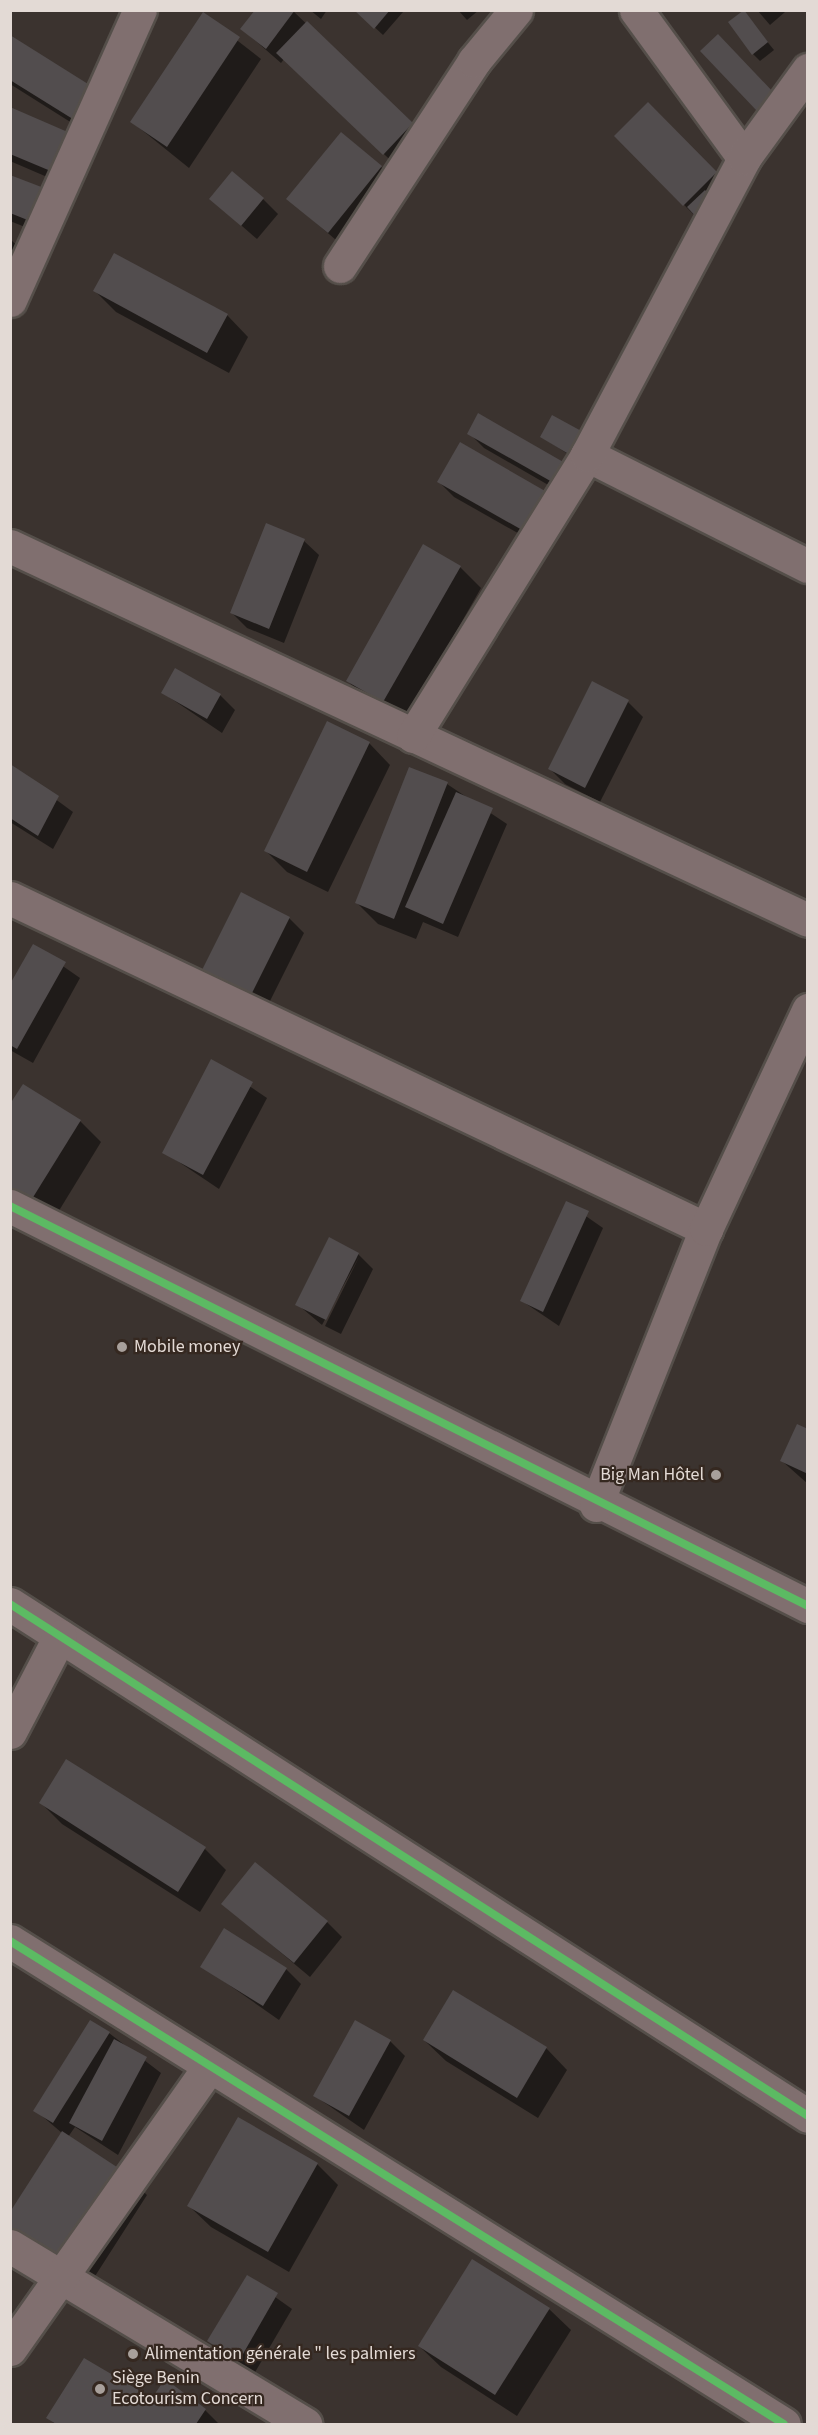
<!DOCTYPE html>
<meta charset="utf-8">
<style>
body{margin:0}
#map{position:relative;width:818px;height:2435px;overflow:hidden;background:#3b332f;font-family:"Source Sans 3",sans-serif}
div>[style]{position:absolute}
.shadow>*{inset:0;background:#0007}
.building>*{inset:0;background:#524d4e}
.roads{filter:drop-shadow(2px 0 #554f4a) drop-shadow(-2px 0 #554f4a) drop-shadow(0 2px #554f4a) drop-shadow(0 -2px #554f4a)}
.minor>*{height:33px;margin:-16.5px;padding:0 16.5px;transform-origin:16.5px;border-radius:16.5px;background:#806f6f}
.cycleway>*{height:8px;margin:-4px;padding:0 4px;transform-origin:4px;border-radius:4px;background:#5cba63}
.dots>*{width:16px;height:16px;translate:-50% -50%;box-sizing:border-box;border:3px solid #352820;border-radius:50%}
span{translate:-50% -50%;white-space:nowrap;text-align:center;line-height:1.15;-webkit-text-stroke:4.5px #352820;paint-order:stroke}
.poi-label{font-size:18px;color:#e3dad5}
.left{translate:0 -50%;text-align:left}
.right{translate:-100% -50%;text-align:right}
.frame{position:absolute;inset:0;border:12px solid #e3dad5;pointer-events:none}
</style>
<div id="map">
<div class="shadow">
<div style="clip-path:polygon(310px 10px,327px 10px,321px 19px)"></div>
<div style="clip-path:polygon(356px 10px,402px 10px,403px 12px,383px 35px)"></div>
<div style="clip-path:polygon(458px 10px,479px 10px,467px 20px)"></div>
<div style="clip-path:polygon(757px 10px,784px 10px,785px 12px,770px 25px)"></div>
<div style="clip-path:polygon(294px 12px,434px 145px,406px 175px,284px 59px,281px 63px,242px 29px)"></div>
<div style="clip-path:polygon(743px 12px,774px 50px,760px 61px,753px 54px)"></div>
<div style="clip-path:polygon(203px 14px,261px 59px,189px 168px,132px 122px)"></div>
<div style="clip-path:polygon(10px 37px,91px 135px,10px 84px)"></div>
<div style="clip-path:polygon(648px 104px,731px 188px,699px 220px,616px 136px)"></div>
<div style="clip-path:polygon(10px 109px,68px 186px,10px 161px)"></div>
<div style="clip-path:polygon(381px 167px,396px 182px,343px 246px,288px 199px)"></div>
<div style="clip-path:polygon(10px 176px,45px 235px,10px 221px)"></div>
<div style="clip-path:polygon(211px 199px,263px 199px,278px 214px,257px 239px)"></div>
<div style="clip-path:polygon(10px 239px,27px 255px,10px 290px)"></div>
<div style="clip-path:polygon(95px 291px,227px 315px,248px 337px,229px 373px,116px 312px)"></div>
<div style="clip-path:polygon(469px 433px,586px 483px,576px 501px,484px 448px)"></div>
<div style="clip-path:polygon(584px 435px,580px 462px,542px 437px)"></div>
<div style="clip-path:polygon(439px 482px,566px 511px,546px 549px,454px 497px)"></div>
<div style="clip-path:polygon(304px 541px,319px 555px,284px 643px,247px 628px,232px 613px)"></div>
<div style="clip-path:polygon(evenodd,460px 567px,481px 588px,404px 723px,369px 702px,348px 681px,460px 567px,370px 694px,390px 705px,388px 707px,370px 697px,370px 694px)"></div>
<div style="clip-path:polygon(593px 683px,628px 702px,643px 717px,600px 802px,565px 784px,550px 769px)"></div>
<div style="clip-path:polygon(163px 693px,220px 695px,235px 710px,222px 733px)"></div>
<div style="clip-path:polygon(369px 743px,390px 765px,328px 892px,287px 872px,265px 850px)"></div>
<div style="clip-path:polygon(10px 766px,73px 812px,53px 849px,10px 822px)"></div>
<div style="clip-path:polygon(410px 769px,447px 784px,507px 824px,458px 937px,423px 922px,416px 939px,378px 924px,357px 903px)"></div>
<div style="clip-path:polygon(289px 918px,304px 933px,266px 1009px,219px 985px,204px 970px)"></div>
<div style="clip-path:polygon(34px 946px,80px 978px,33px 1063px,10px 1050px,10px 987px)"></div>
<div style="clip-path:polygon(212px 1061px,267px 1098px,219px 1189px,164px 1152px)"></div>
<div style="clip-path:polygon(80px 1121px,101px 1142px,49px 1227px,10px 1204px)"></div>
<div style="clip-path:polygon(567px 1203px,603px 1228px,559px 1326px,522px 1301px)"></div>
<div style="clip-path:polygon(358px 1254px,373px 1269px,341px 1334px,325px 1326px,359px 1257px,322px 1325px,297px 1304px)"></div>
<div style="clip-path:polygon(808px 1431px,808px 1484px,782px 1461px)"></div>
<div style="clip-path:polygon(41px 1803px,205px 1849px,226px 1870px,200px 1912px,62px 1824px)"></div>
<div style="clip-path:polygon(223px 1904px,327px 1922px,342px 1937px,310px 1977px)"></div>
<div style="clip-path:polygon(202px 1966px,286px 1969px,301px 1984px,279px 2020px)"></div>
<div style="clip-path:polygon(109px 2033px,161px 2073px,118px 2155px,75px 2127px,68px 2137px,125px 2174px,147px 2195px,90px 2284px,26px 2244px,10px 2228px,10px 2214px,62px 2133px,35px 2110px)"></div>
<div style="clip-path:polygon(424px 2040px,546px 2048px,567px 2070px,538px 2118px,446px 2061px)"></div>
<div style="clip-path:polygon(390px 2041px,405px 2056px,364px 2130px,315px 2096px)"></div>
<div style="clip-path:polygon(317px 2164px,338px 2185px,289px 2272px,211px 2227px,189px 2206px)"></div>
<div style="clip-path:polygon(247px 2277px,292px 2309px,254px 2374px,209px 2341px)"></div>
<div style="clip-path:polygon(549px 2309px,571px 2330px,517px 2416px,441px 2367px,419px 2346px)"></div>
<div style="clip-path:polygon(153px 2400px,205px 2410px,219px 2424px,55px 2424px,48px 2418px)"></div>
</div>
<div class="building">
<div style="clip-path:polygon(255px 10px,295px 10px,266px 49px,240px 29px)"></div>
<div style="clip-path:polygon(354px 10px,390px 10px,374px 29px)"></div>
<div style="clip-path:polygon(744px 10px,768px 42px,752px 55px,728px 22px)"></div>
<div style="clip-path:polygon(203px 12px,240px 37px,167px 147px,130px 122px)"></div>
<div style="clip-path:polygon(307px 21px,413px 123px,383px 155px,276px 53px)"></div>
<div style="clip-path:polygon(718px 34px,775px 94px,757px 111px,700px 51px)"></div>
<div style="clip-path:polygon(10px 35px,96px 89px,76px 121px,10px 80px)"></div>
<div style="clip-path:polygon(648px 102px,717px 172px,683px 206px,614px 136px)"></div>
<div style="clip-path:polygon(10px 107px,70px 133px,53px 172px,10px 154px)"></div>
<div style="clip-path:polygon(341px 132px,382px 166px,328px 233px,286px 199px)"></div>
<div style="clip-path:polygon(232px 171px,264px 198px,241px 226px,209px 199px)"></div>
<div style="clip-path:polygon(10px 175px,44px 188px,30px 221px,10px 213px)"></div>
<div style="clip-path:polygon(705px 190px,716px 201px,698px 219px,687px 207px)"></div>
<div style="clip-path:polygon(114px 253px,228px 314px,207px 353px,93px 291px)"></div>
<div style="clip-path:polygon(478px 413px,572px 467px,561px 487px,467px 434px)"></div>
<div style="clip-path:polygon(552px 415px,585px 433px,572px 456px,540px 437px)"></div>
<div style="clip-path:polygon(460px 442px,552px 495px,531px 535px,437px 482px)"></div>
<div style="clip-path:polygon(266px 523px,305px 539px,269px 629px,230px 613px)"></div>
<div style="clip-path:polygon(423px 544px,461px 566px,383px 702px,346px 681px)"></div>
<div style="clip-path:polygon(175px 668px,221px 694px,207px 719px,161px 693px)"></div>
<div style="clip-path:polygon(592px 681px,629px 700px,585px 788px,548px 769px)"></div>
<div style="clip-path:polygon(327px 721px,370px 742px,307px 872px,264px 851px)"></div>
<div style="clip-path:polygon(10px 764px,59px 796px,38px 836px,10px 818px)"></div>
<div style="clip-path:polygon(409px 767px,448px 782px,394px 919px,355px 903px)"></div>
<div style="clip-path:polygon(456px 792px,493px 808px,443px 924px,405px 907px)"></div>
<div style="clip-path:polygon(241px 892px,290px 917px,251px 995px,202px 970px)"></div>
<div style="clip-path:polygon(33px 944px,66px 962px,17px 1049px,10px 1045px,10px 984px)"></div>
<div style="clip-path:polygon(211px 1059px,253px 1082px,203px 1175px,162px 1153px)"></div>
<div style="clip-path:polygon(23px 1084px,81px 1120px,27px 1207px,10px 1197px,10px 1104px)"></div>
<div style="clip-path:polygon(566px 1201px,589px 1211px,543px 1312px,520px 1301px)"></div>
<div style="clip-path:polygon(329px 1237px,359px 1253px,326px 1320px,295px 1305px)"></div>
<div style="clip-path:polygon(797px 1424px,808px 1429px,808px 1474px,780px 1461px)"></div>
<div style="clip-path:polygon(66px 1759px,206px 1847px,178px 1892px,39px 1803px)"></div>
<div style="clip-path:polygon(255px 1862px,328px 1921px,294px 1963px,221px 1904px)"></div>
<div style="clip-path:polygon(224px 1928px,287px 1968px,263px 2006px,200px 1967px)"></div>
<div style="clip-path:polygon(453px 1990px,547px 2047px,517px 2098px,423px 2040px)"></div>
<div style="clip-path:polygon(90px 2020px,110px 2032px,53px 2123px,33px 2111px)"></div>
<div style="clip-path:polygon(355px 2020px,391px 2040px,349px 2116px,313px 2096px)"></div>
<div style="clip-path:polygon(114px 2039px,147px 2057px,102px 2141px,69px 2123px)"></div>
<div style="clip-path:polygon(238px 2117px,318px 2163px,268px 2252px,187px 2206px)"></div>
<div style="clip-path:polygon(62px 2131px,126px 2173px,68px 2264px,10px 2228px,10px 2212px)"></div>
<div style="clip-path:polygon(472px 2259px,550px 2308px,495px 2395px,418px 2346px)"></div>
<div style="clip-path:polygon(247px 2275px,278px 2293px,239px 2361px,207px 2341px)"></div>
<div style="clip-path:polygon(84px 2358px,152px 2398px,165px 2379px,206px 2409px,196px 2424px,56px 2424px,46px 2418px)"></div>
</div>
<div class="roads">
<div class="minor">
<div style="left:636px;top:10px;width:183px;rotate:53.9deg"></div>
<div style="left:340px;top:266px;width:245px;rotate:-56.8deg"></div>
<div style="left:474px;top:61px;width:66px;rotate:-50.5deg"></div>
<div style="left:10px;top:300px;width:318px;rotate:-65.9deg"></div>
<div style="left:587px;top:455px;width:247px;rotate:26.7deg"></div>
<div style="left:10px;top:546px;width:881px;rotate:25.11deg"></div>
<div style="left:413px;top:736px;width:331px;rotate:-58.2deg"></div>
<div style="left:587px;top:455px;width:336px;rotate:-62.1deg"></div>
<div style="left:744px;top:158px;width:109px;rotate:-54deg"></div>
<div style="left:10px;top:898px;width:771px;rotate:25.43deg"></div>
<div style="left:10px;top:1206px;width:893px;rotate:26.62deg"></div>
<div style="left:596px;top:1505px;width:297px;rotate:-68.3deg"></div>
<div style="left:706px;top:1229px;width:242px;rotate:-65deg"></div>
<div style="left:10px;top:1604px;width:948px;rotate:32.68deg"></div>
<div style="left:10px;top:1732px;width:108px;rotate:-62.5deg"></div>
<div style="left:10px;top:1941px;width:912px;rotate:31.97deg"></div>
<div style="left:10px;top:2246px;width:345px;rotate:31.1deg"></div>
<div style="left:10px;top:2349px;width:344px;rotate:-54.8deg"></div>
</div>
</div>
<div class="cycleway">
<div style="left:10px;top:1206px;width:893px;rotate:26.62deg"></div>
<div style="left:10px;top:1604px;width:948px;rotate:32.68deg"></div>
<div style="left:10px;top:1941px;width:912px;rotate:31.97deg"></div>
</div>
<div class="dots">
<div style="left:122px;top:1347px;background:#a8a09b"></div>
<div style="left:716px;top:1475px;background:#a8a09b"></div>
<div style="left:133px;top:2354px;background:#a8a09b"></div>
<div style="left:100px;top:2389px;background:#a8a09b"></div>
</div>
<div class="poi-label">
<span class="left" style="left:134px;top:1347px">Mobile money</span>
<span class="right" style="left:704px;top:1475px">Big Man Hôtel</span>
<span class="left" style="left:145px;top:2354px">Alimentation générale " les palmiers</span>
<span class="left" style="left:112px;top:2389px">Siège Benin<br>Ecotourism Concern</span>
</div>
<div class="frame"></div>
</div>
